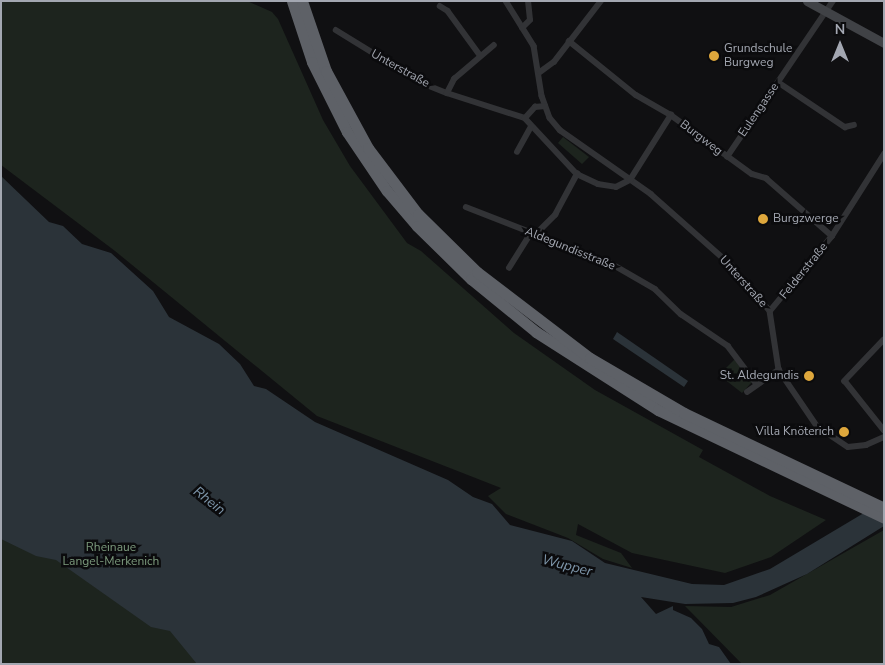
<!DOCTYPE html>
<meta charset="utf-8">
<style>
body{margin:0}
#map{position:relative;width:885px;height:665px;overflow:hidden;background:#101012;font-family:"Nunito Sans",sans-serif}
div>[style]{position:absolute}
.green>*{inset:0;background:#1d241e}
.water>*{inset:0;background:#2b3339}
.street>*{height:5.5px;margin:-2.75px;padding:0 2.75px;transform-origin:2.75px;border-radius:2.75px;background:#323336}
.secondary>*{height:9px;margin:-4.5px;padding:0 4.5px;transform-origin:4.5px;border-radius:4.5px;background:#404246}
.highway>*{height:11px;margin:-5.5px;padding:0 5.5px;transform-origin:5.5px;border-radius:5.5px;background:#5e6167}
.dots>*{width:14px;height:14px;translate:-50% -50%;box-sizing:border-box;border:2px solid #0b0b0d;border-radius:50%}
span{translate:-50% -50%;white-space:nowrap;text-align:center;line-height:1.15;-webkit-text-stroke:5px #0b0b0d;paint-order:stroke}
.poi-label{font-size:12px;color:#a3a7b1}
.left{translate:0 -50%;text-align:left}
.right{translate:-100% -50%;text-align:right}
.street-label{font-size:12px;color:#a3a7b1}
.park-label{font-size:12px;color:#7c9a7d}
.water-label{font-size:14px;color:#7d95a9;font-style:italic}
.frame{position:absolute;inset:0;border:2px solid #a3a7b1;pointer-events:none}
.north{position:absolute;left:815px;top:20px;width:50px;height:50px;-webkit-text-stroke:4px #0b0b0d;paint-order:stroke;rotate:0deg;font-size:14px;font-weight:700;line-height:20px;text-align:center;color:#a3a7b1}
.north::after{content:'';display:block;margin:auto;width:18px;height:22px;background:#a3a7b1;clip-path:polygon(50% 0,100% 100%,50% 72%,0 100%)}
</style>
<div id="map">
<div class="green">
<div style="clip-path:polygon(1px 1px,247px 1px,272px 12px,278px 19px,323px 120px,350px 166px,407px 243px,421px 251px,514px 333px,595px 390px,703px 450px,699px 457px,770px 496px,826px 520px,771px 557px,725px 573px,632px 553px,578px 524px,576px 535px,621px 553px,632px 568px,603px 559px,568px 538px,506px 514px,488px 496px,501px 488px,317px 416px,115px 251px,1px 165px)"></div>
<div style="clip-path:polygon(563px 137px,589px 157px,582px 164px,558px 143px)"></div>
<div style="clip-path:polygon(1px 333px,428px 664px,1px 664px)"></div>
<div style="clip-path:polygon(735px 359px,752px 382px,742px 393px,719px 375px)"></div>
<div style="clip-path:polygon(884px 530px,884px 664px,742px 664px,685px 606px,731px 607px,770px 595px)"></div>
</div>
<div class="water">
<div style="clip-path:polygon(1px 176px,49px 222px,63px 226px,82px 244px,111px 253px,153px 291px,169px 317px,219px 344px,240px 364px,254px 386px,266px 389px,315px 422px,448px 480px,473px 497px,492px 504px,510px 525px,572px 541px,605px 563px,692px 584px,724px 585px,770px 569px,884px 501px,884px 526px,807px 574px,756px 597px,733px 603px,685px 604px,641px 597px,656px 614px,673px 606px,673px 610px,691px 618px,702px 629px,709px 644px,719px 647px,731px 664px,197px 664px,170px 631px,151px 627px,56px 560px,36px 556px,1px 539px)"></div>
<div style="clip-path:polygon(617px 332px,688px 381px,684px 387px,613px 339px)"></div>
</div>
<div class="street">
<div style="left:506px;top:1px;width:53px;rotate:58.1deg"></div>
<div style="left:534px;top:46px;width:51px;rotate:80.9deg"></div>
<div style="left:542px;top:96px;width:23px;rotate:70deg"></div>
<div style="left:550px;top:118px;width:16px;rotate:50deg"></div>
<div style="left:560px;top:130px;width:111px;rotate:35.1deg"></div>
<div style="left:651px;top:194px;width:108px;rotate:41.6deg"></div>
<div style="left:732px;top:266px;width:59px;rotate:49.8deg"></div>
<div style="left:770px;top:311px;width:60px;rotate:81.3deg"></div>
<div style="left:779px;top:370px;width:68px;rotate:55.8deg"></div>
<div style="left:817px;top:426px;width:37px;rotate:34deg"></div>
<div style="left:848px;top:447px;width:18px;rotate:-6deg"></div>
<div style="left:866px;top:445px;width:20px;rotate:-24deg"></div>
<div style="left:440px;top:6px;width:9px;rotate:32deg"></div>
<div style="left:448px;top:11px;width:54px;rotate:54deg"></div>
<div style="left:522px;top:28px;width:11px;rotate:-45deg"></div>
<div style="left:530px;top:20px;width:19px;rotate:-96deg"></div>
<div style="left:336px;top:30px;width:101px;rotate:31.6deg"></div>
<div style="left:422px;top:83px;width:27px;rotate:22deg"></div>
<div style="left:447px;top:93px;width:82px;rotate:17.8deg"></div>
<div style="left:525px;top:118px;width:15px;rotate:-48deg"></div>
<div style="left:535px;top:107px;width:10px;rotate:-6deg"></div>
<div style="left:569px;top:41px;width:86px;rotate:38.9deg"></div>
<div style="left:636px;top:95px;width:40px;rotate:29.7deg"></div>
<div style="left:671px;top:115px;width:100px;rotate:36.1deg"></div>
<div style="left:752px;top:174px;width:15px;rotate:16deg"></div>
<div style="left:766px;top:178px;width:88px;rotate:41.3deg"></div>
<div style="left:540px;top:72px;width:17px;rotate:-36deg"></div>
<div style="left:554px;top:62px;width:77px;rotate:-52.4deg"></div>
<div style="left:778px;top:82px;width:81px;rotate:33.9deg"></div>
<div style="left:845px;top:127px;width:9px;rotate:-13deg"></div>
<div style="left:447px;top:93px;width:16px;rotate:-63deg"></div>
<div style="left:454px;top:79px;width:52px;rotate:-40.4deg"></div>
<div style="left:525px;top:118px;width:76px;rotate:47.1deg"></div>
<div style="left:577px;top:174px;width:23px;rotate:25deg"></div>
<div style="left:598px;top:184px;width:18px;rotate:9deg"></div>
<div style="left:616px;top:187px;width:16px;rotate:-27deg"></div>
<div style="left:630px;top:180px;width:77px;rotate:-57.8deg"></div>
<div style="left:517px;top:152px;width:29px;rotate:-61deg"></div>
<div style="left:727px;top:157px;width:189px;rotate:-55.8deg"></div>
<div style="left:466px;top:207px;width:155px;rotate:21.3deg"></div>
<div style="left:610px;top:263px;width:52px;rotate:30deg"></div>
<div style="left:655px;top:289px;width:36px;rotate:44deg"></div>
<div style="left:681px;top:314px;width:57px;rotate:34.2deg"></div>
<div style="left:728px;top:346px;width:46px;rotate:52.9deg"></div>
<div style="left:534px;top:236px;width:30px;rotate:-45deg"></div>
<div style="left:555px;top:215px;width:47px;rotate:-61.8deg"></div>
<div style="left:509px;top:268px;width:40px;rotate:-58deg"></div>
<div style="left:770px;top:311px;width:97px;rotate:-50.4deg"></div>
<div style="left:832px;top:236px;width:97px;rotate:-57.6deg"></div>
<div style="left:884px;top:340px;width:57px;rotate:133.6deg"></div>
<div style="left:845px;top:381px;width:63px;rotate:51.5deg"></div>
<div style="left:747px;top:392px;width:39px;rotate:-35deg"></div>
</div>
<div class="secondary">
<div style="left:807px;top:1px;width:88px;rotate:28.6deg"></div>
</div>
<div class="highway">
<div style="left:292px;top:1px;width:64px;rotate:71.8deg"></div>
<div style="left:312px;top:62px;width:78px;rotate:63.4deg"></div>
<div style="left:347px;top:132px;width:71px;rotate:55.9deg"></div>
<div style="left:387px;top:191px;width:46px;rotate:49.4deg"></div>
<div style="left:417px;top:226px;width:76px;rotate:44.5deg"></div>
<div style="left:471px;top:279px;width:84px;rotate:39.2deg"></div>
<div style="left:536px;top:332px;width:145px;rotate:32.6deg"></div>
<div style="left:658px;top:410px;width:250px;rotate:25.5deg"></div>
<div style="left:302px;top:1px;width:74px;rotate:71.1deg"></div>
<div style="left:326px;top:71px;width:88px;rotate:61.4deg"></div>
<div style="left:368px;top:148px;width:83px;rotate:52.9deg"></div>
<div style="left:418px;top:214px;width:83px;rotate:44.5deg"></div>
<div style="left:477px;top:272px;width:142px;rotate:37.3deg"></div>
<div style="left:590px;top:358px;width:109px;rotate:30.3deg"></div>
<div style="left:684px;top:413px;width:221px;rotate:25.4deg"></div>
</div>
<div class="dots">
<div style="left:714px;top:56px;background:#dea73c"></div>
<div style="left:763px;top:219px;background:#dea73c"></div>
<div style="left:809px;top:376px;background:#dea73c"></div>
<div style="left:844px;top:432px;background:#dea73c"></div>
</div>
<div class="poi-label">
<span class="left" style="left:724px;top:56px">Grundschule<br>Burgweg</span>
<span class="left" style="left:773px;top:219px">Burgzwerge</span>
<span class="right" style="left:799px;top:376px">St. Aldegundis</span>
<span class="right" style="left:834px;top:432px">Villa Knöterich</span>
</div>
<div class="street-label">
<span style="left:400px;top:69px;rotate:29deg">Unterstraße</span>
<span style="left:759px;top:110px;rotate:-56deg">Eulengasse</span>
<span style="left:701px;top:138px;rotate:37deg">Burgweg</span>
<span style="left:570px;top:249px;rotate:22deg">Aldegundisstraße</span>
<span style="left:804px;top:271px;rotate:-51deg">Felderstraße</span>
<span style="left:743px;top:282px;rotate:48deg">Unterstraße</span>
</div>
<div class="park-label">
<span style="left:111px;top:555px">Rheinaue<br>Langel-Merkenich</span>
</div>
<div class="water-label">
<span style="left:209px;top:501px;rotate:38deg">Rhein</span>
<span style="left:567px;top:566px;rotate:14deg">Wupper</span>
</div>
<div class="frame"></div>
<div class="north">N</div>
</div>
